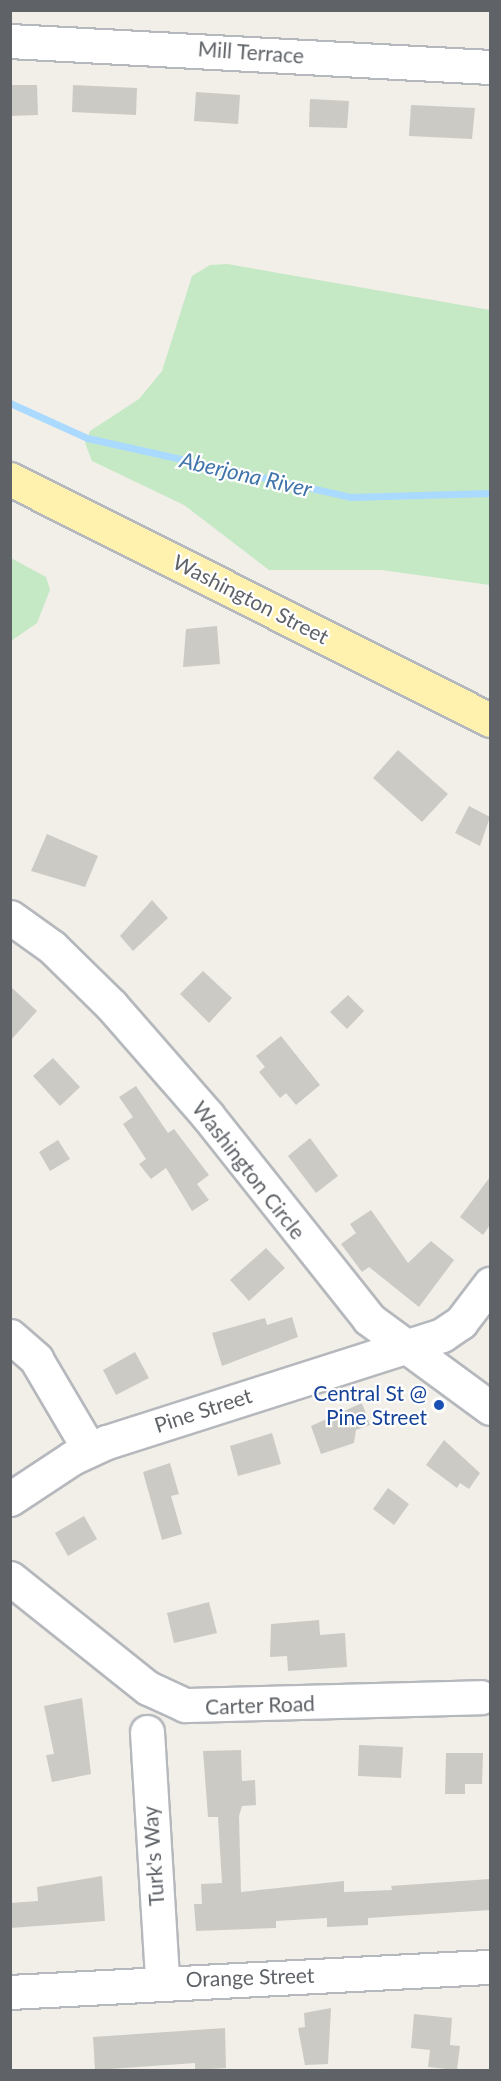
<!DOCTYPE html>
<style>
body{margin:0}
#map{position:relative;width:501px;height:2081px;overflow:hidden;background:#f1efe8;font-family:Lato,sans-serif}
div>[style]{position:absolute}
.green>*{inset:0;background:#c5e8c5}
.stream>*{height:7px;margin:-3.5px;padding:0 3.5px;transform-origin:3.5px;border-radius:3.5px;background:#aadaff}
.building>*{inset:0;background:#cccac5}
.roads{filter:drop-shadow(2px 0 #b5b8bc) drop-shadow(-2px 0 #b5b8bc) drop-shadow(0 2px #b5b8bc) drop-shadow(0 -2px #b5b8bc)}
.minor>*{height:33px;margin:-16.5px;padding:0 16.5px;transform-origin:16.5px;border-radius:16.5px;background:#fff}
.major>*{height:33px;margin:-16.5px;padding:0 16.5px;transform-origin:16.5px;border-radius:16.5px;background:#fff2af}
.dots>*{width:16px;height:16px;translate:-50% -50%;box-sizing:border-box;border:3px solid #fff;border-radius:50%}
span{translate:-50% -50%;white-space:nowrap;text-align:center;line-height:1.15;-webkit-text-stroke:4.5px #fff;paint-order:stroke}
.street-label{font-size:21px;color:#5f6368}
.transit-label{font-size:21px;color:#164399}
.right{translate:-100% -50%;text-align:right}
.water-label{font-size:22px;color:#4174aa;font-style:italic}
.frame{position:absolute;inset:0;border:12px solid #5f6368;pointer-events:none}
</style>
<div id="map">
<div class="green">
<div style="clip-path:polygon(227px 264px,490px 310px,490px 585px,381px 570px,269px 570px,184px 505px,92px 461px,85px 443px,90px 431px,139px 399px,162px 371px,192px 276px,210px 265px)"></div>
<div style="clip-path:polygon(11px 558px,46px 577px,50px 590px,37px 623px,11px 641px)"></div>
</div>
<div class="stream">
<div style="left:10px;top:403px;width:85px;rotate:24.4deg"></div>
<div style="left:87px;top:438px;width:270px;rotate:12.6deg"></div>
<div style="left:350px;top:497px;width:140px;rotate:-1.6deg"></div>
</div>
<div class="building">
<div style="clip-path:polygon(10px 85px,37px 85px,38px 115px,10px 116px)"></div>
<div style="clip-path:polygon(73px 85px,137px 88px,136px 115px,72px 112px)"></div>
<div style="clip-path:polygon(196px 92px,240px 95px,238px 124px,194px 121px)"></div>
<div style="clip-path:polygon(310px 99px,349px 101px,347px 128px,309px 127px)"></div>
<div style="clip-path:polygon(411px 105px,475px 108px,472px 139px,409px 136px)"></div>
<div style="clip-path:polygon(217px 626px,220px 664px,183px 667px,186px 629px)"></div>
<div style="clip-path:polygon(398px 750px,448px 794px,422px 822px,373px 778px)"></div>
<div style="clip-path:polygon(469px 806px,490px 817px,480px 846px,455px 833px)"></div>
<div style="clip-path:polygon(47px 834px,98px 856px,85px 887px,31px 871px)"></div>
<div style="clip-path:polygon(152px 900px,168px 918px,133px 951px,120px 936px)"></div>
<div style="clip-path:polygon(203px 971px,232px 998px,209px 1023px,180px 994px)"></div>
<div style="clip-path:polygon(10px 986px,37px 1011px,10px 1041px)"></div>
<div style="clip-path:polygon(348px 995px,364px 1011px,347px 1029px,330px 1012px)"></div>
<div style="clip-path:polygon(281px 1036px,320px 1085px,296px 1105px,286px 1093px,280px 1098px,259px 1072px,265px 1067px,256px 1056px)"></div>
<div style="clip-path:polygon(53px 1058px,80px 1087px,60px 1106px,33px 1076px)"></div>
<div style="clip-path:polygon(136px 1086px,168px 1133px,174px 1129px,209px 1175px,197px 1184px,209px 1200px,192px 1211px,166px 1168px,151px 1179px,139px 1164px,146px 1159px,123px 1124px,133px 1117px,119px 1097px)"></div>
<div style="clip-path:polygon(310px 1138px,338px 1176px,316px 1193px,288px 1156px)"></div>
<div style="clip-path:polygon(58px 1140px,70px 1159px,50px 1171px,39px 1152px)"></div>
<div style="clip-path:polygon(490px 1177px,490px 1225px,483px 1235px,460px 1217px)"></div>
<div style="clip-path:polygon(371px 1210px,408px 1263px,431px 1241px,454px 1260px,419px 1307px,369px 1267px,362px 1272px,341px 1244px,356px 1233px,350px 1224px)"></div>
<div style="clip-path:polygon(266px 1248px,285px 1268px,249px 1301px,230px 1280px)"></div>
<div style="clip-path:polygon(292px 1317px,298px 1337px,222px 1366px,212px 1333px,265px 1318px,267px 1325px)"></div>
<div style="clip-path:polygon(135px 1352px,149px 1378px,116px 1395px,103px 1370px)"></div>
<div style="clip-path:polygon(362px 1403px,370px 1425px,356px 1430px,354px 1443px,321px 1454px,311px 1426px)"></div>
<div style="clip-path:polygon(272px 1433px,281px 1464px,238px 1476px,230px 1446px)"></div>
<div style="clip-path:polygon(444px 1440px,480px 1473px,469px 1489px,460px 1483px,457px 1488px,426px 1465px)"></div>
<div style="clip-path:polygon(170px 1463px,179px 1494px,171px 1496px,182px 1534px,162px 1540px,143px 1472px)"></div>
<div style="clip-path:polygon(388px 1488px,409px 1504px,394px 1525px,373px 1509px)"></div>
<div style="clip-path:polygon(84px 1516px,97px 1539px,68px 1556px,55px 1533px)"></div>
<div style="clip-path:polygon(209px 1602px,217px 1633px,174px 1643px,167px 1613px)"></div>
<div style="clip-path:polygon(319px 1620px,320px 1635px,345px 1633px,347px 1667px,288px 1671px,287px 1656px,270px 1657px,271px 1624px)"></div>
<div style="clip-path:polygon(82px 1698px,91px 1774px,52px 1782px,46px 1755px,54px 1754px,44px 1706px)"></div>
<div style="clip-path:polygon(359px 1745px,403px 1747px,401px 1778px,358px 1776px)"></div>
<div style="clip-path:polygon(241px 1750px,242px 1781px,255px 1780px,256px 1805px,242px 1806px,239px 1816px,241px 1892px,344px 1881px,344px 1892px,392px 1890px,391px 1886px,490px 1879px,490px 1910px,368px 1918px,368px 1925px,327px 1927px,327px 1918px,276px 1921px,276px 1928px,196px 1931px,194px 1904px,202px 1904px,201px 1884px,222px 1883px,218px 1817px,208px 1817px,203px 1751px)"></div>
<div style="clip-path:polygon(446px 1753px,483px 1753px,482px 1784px,465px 1784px,465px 1794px,445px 1794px)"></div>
<div style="clip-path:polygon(102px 1876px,105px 1921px,10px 1928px,10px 1903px,38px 1901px,37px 1887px)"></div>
<div style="clip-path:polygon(331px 2008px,328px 2064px,305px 2065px,298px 2028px,305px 2027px,304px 2013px)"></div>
<div style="clip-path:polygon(414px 2014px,452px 2018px,450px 2045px,460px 2046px,457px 2070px,428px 2067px,430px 2050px,411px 2048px)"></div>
<div style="clip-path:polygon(225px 2028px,226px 2068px,195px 2070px,195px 2063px,95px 2070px,93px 2037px)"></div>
</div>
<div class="roads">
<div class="minor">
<div style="left:10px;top:41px;width:481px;rotate:3.1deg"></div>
<div style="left:10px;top:917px;width:52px;rotate:35.5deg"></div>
<div style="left:52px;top:947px;width:84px;rotate:44.5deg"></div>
<div style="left:112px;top:1006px;width:145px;rotate:48.9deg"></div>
<div style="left:207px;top:1115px;width:260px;rotate:51.5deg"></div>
<div style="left:369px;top:1319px;width:150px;rotate:36.3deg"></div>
<div style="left:10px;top:1336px;width:35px;rotate:41deg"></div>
<div style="left:36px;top:1359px;width:104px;rotate:59.5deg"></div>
<div style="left:10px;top:1499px;width:74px;rotate:-33.5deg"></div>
<div style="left:72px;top:1458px;width:38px;rotate:-25deg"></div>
<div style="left:107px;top:1442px;width:352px;rotate:-17.7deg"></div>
<div style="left:442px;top:1335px;width:23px;rotate:-34deg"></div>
<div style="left:461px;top:1322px;width:48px;rotate:-52.7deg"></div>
<div style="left:10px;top:1578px;width:176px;rotate:38.6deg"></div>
<div style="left:148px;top:1688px;width:41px;rotate:24.7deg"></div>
<div style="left:185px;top:1705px;width:296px;rotate:-1.5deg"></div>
<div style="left:147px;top:1732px;width:248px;rotate:86.5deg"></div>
<div style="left:10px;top:1992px;width:481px;rotate:-3deg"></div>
</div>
<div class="major">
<div style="left:10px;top:479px;width:537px;rotate:26.66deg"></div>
</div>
</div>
<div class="dots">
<div style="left:439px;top:1405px;background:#1a4fb4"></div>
</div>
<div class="street-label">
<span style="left:251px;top:52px;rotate:4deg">Mill Terrace</span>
<span style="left:251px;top:599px;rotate:27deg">Washington Street</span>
<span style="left:249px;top:1170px;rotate:52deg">Washington Circle</span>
<span style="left:203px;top:1410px;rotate:-18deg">Pine Street</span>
<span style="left:260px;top:1705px;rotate:-2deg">Carter Road</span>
<span style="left:153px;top:1856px;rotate:-94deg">Turk's Way</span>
<span style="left:250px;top:1977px;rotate:-2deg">Orange Street</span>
</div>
<div class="transit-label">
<span class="right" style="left:427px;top:1405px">Central St @<br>Pine Street</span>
</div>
<div class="water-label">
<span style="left:246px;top:474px;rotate:13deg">Aberjona River</span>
</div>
<div class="frame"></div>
</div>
